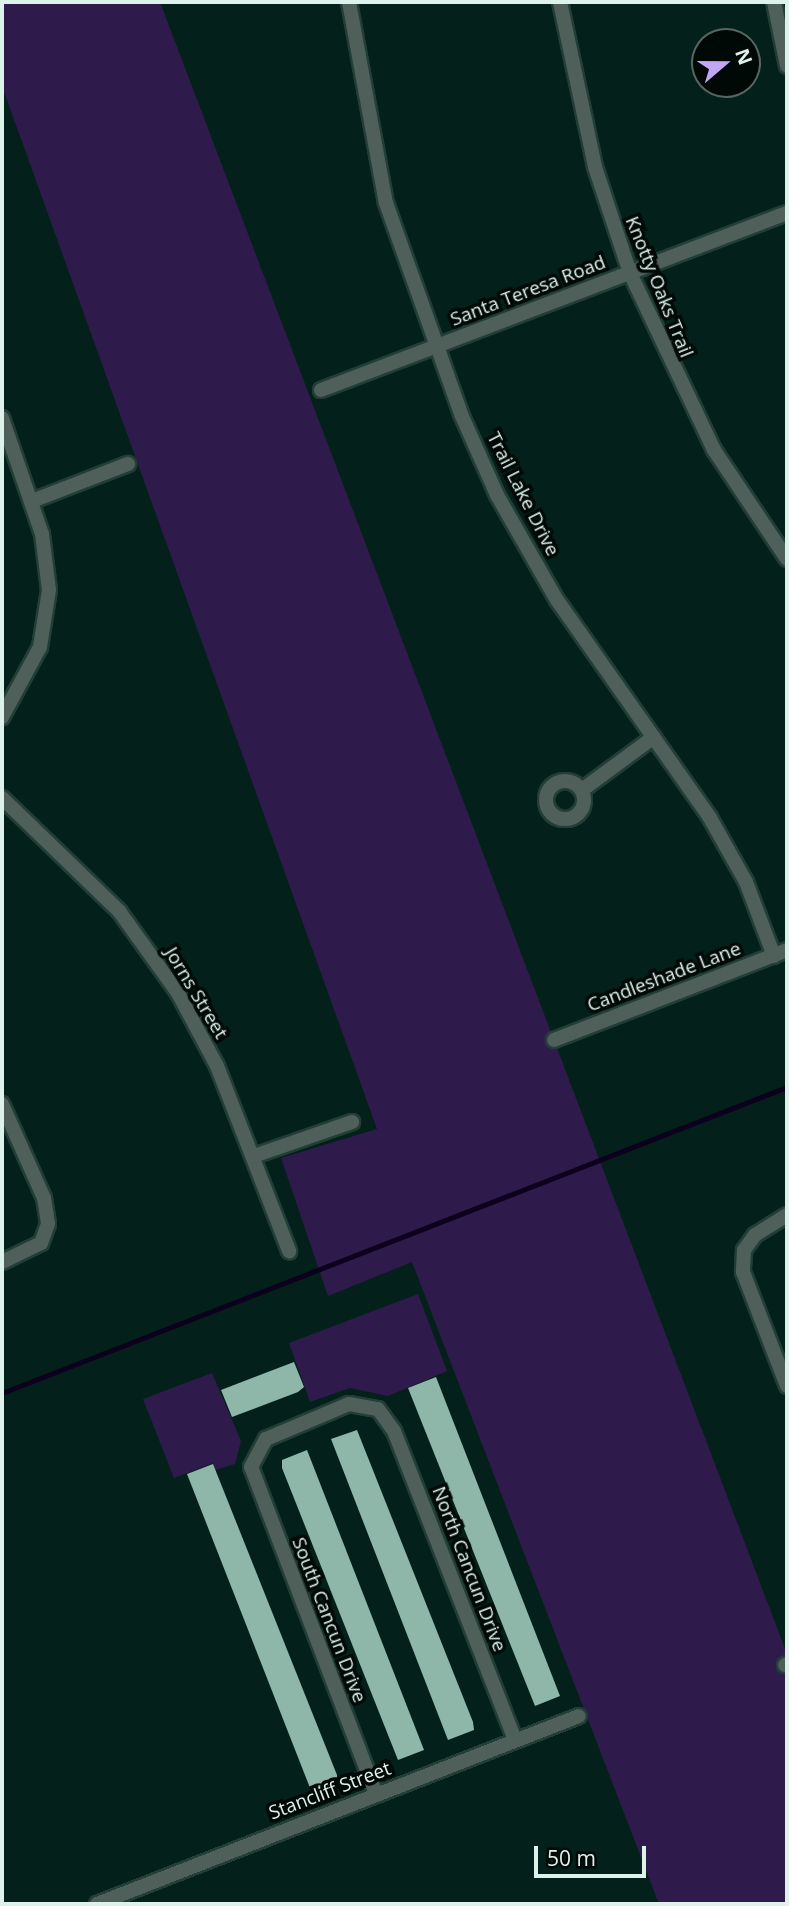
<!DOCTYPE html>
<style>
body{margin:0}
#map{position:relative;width:789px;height:1906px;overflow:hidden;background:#03211a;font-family:"Open Sans",sans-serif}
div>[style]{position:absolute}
.green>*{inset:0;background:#2f1b4b}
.stream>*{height:4.5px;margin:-2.25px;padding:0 2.25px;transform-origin:2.25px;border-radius:2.25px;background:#0c001e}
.building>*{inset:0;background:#8eb7aa}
.roads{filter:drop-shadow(2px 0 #223e37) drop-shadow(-2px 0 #223e37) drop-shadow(0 2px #223e37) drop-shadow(0 -2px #223e37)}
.minor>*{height:14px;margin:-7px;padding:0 7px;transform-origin:7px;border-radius:7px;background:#4f5f5a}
.minor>.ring{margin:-7px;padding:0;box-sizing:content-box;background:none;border:14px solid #4f5f5a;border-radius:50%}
span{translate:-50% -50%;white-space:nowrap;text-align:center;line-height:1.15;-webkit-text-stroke:7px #000906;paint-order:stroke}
.street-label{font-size:19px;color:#ddf2eb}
.frame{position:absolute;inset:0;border:4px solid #ddf2eb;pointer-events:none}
.north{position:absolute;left:691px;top:28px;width:70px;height:70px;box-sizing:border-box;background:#000906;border:2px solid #586662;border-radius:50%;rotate:70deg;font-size:19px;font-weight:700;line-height:28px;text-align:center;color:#ddf2eb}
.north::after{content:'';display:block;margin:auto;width:24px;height:32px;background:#c3a7f2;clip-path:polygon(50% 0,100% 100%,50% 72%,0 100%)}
.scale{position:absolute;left:534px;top:1846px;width:112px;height:32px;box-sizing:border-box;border:4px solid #ddf2eb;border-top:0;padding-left:9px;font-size:21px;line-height:24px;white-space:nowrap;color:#ddf2eb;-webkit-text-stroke:5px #000906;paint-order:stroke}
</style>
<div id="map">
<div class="green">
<div style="clip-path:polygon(2px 2px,160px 2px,787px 1654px,787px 1904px,659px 1904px,412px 1262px,328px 1296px,281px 1158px,377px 1129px,2px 86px)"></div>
<div style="clip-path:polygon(418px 1294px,447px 1371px,388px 1396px,350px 1388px,310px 1402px,289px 1343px)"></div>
<div style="clip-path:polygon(212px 1373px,241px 1441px,235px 1464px,215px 1470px,213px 1463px,174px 1478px,143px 1399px)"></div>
</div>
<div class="stream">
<div style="left:2px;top:1393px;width:843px;rotate:-21.3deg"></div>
</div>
<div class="building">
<div style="clip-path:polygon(294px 1362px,304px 1387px,298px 1392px,232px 1417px,221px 1390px)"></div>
<div style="clip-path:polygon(436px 1377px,560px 1696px,535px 1706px,408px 1388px)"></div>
<div style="clip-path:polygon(357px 1430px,473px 1722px,474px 1730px,448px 1740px,331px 1439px)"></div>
<div style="clip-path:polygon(307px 1450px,424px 1750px,398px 1760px,282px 1468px,282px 1460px)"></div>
<div style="clip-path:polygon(213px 1464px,337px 1775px,337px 1783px,312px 1793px,187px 1474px)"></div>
</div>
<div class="roads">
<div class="minor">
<div style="left:349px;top:2px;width:204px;rotate:79.6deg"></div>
<div style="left:386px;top:203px;width:224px;rotate:70.4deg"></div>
<div style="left:461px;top:414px;width:89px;rotate:66deg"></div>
<div style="left:497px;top:495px;width:121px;rotate:60.3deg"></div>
<div style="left:557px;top:600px;width:266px;rotate:54.9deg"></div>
<div style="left:710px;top:818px;width:73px;rotate:60.6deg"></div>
<div style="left:746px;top:882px;width:79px;rotate:69.3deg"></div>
<div style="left:560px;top:2px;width:169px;rotate:78deg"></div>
<div style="left:595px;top:167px;width:112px;rotate:71.7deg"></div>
<div style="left:630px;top:273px;width:196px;rotate:64.6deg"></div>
<div style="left:714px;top:450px;width:131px;rotate:56.2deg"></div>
<div style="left:774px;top:2px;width:65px;rotate:78.5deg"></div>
<div style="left:321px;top:390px;width:498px;rotate:-20.8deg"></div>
<div style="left:2px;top:418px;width:123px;rotate:71deg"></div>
<div style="left:42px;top:534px;width:56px;rotate:82.9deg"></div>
<div style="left:49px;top:590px;width:58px;rotate:99deg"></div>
<div style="left:40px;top:647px;width:80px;rotate:118.5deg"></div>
<div style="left:32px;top:501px;width:103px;rotate:-21.1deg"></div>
<div class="ring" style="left:546px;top:781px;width:24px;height:24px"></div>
<div style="left:582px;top:790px;width:89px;rotate:-36.4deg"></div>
<div style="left:2px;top:798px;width:163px;rotate:44deg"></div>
<div style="left:119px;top:911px;width:101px;rotate:54.3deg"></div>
<div style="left:178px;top:993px;width:83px;rotate:61.9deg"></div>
<div style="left:217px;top:1066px;width:199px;rotate:68.7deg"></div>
<div style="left:554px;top:1040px;width:250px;rotate:-21.1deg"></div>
<div style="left:2px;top:1104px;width:103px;rotate:65.9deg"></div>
<div style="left:44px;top:1198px;width:26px;rotate:81deg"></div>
<div style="left:48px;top:1224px;width:20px;rotate:110deg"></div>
<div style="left:41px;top:1243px;width:43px;rotate:154deg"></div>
<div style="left:254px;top:1156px;width:104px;rotate:-19.1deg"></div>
<div style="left:787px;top:1215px;width:38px;rotate:148deg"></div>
<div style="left:755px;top:1235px;width:19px;rotate:126deg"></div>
<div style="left:744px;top:1250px;width:22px;rotate:93deg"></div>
<div style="left:743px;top:1272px;width:122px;rotate:68.9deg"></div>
<div style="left:785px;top:1665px;width:2px;rotate:-27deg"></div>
<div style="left:376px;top:1794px;width:350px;rotate:-110.9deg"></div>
<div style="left:251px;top:1467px;width:32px;rotate:-62deg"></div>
<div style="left:266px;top:1439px;width:90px;rotate:-22.9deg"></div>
<div style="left:349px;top:1404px;width:29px;rotate:10deg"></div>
<div style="left:378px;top:1409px;width:27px;rotate:54deg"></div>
<div style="left:394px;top:1431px;width:332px;rotate:68.6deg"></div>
<div style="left:97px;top:1904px;width:517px;rotate:-21.31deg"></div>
</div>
</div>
<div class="street-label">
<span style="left:659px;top:287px;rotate:68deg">Knotty Oaks Trail</span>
<span style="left:528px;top:291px;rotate:-21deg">Santa Teresa Road</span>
<span style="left:523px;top:494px;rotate:63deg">Trail Lake Drive</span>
<span style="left:664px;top:977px;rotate:-21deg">Candleshade Lane</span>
<span style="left:196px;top:993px;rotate:59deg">Jorns Street</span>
<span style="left:469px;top:1569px;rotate:69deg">North Cancun Drive</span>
<span style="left:329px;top:1620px;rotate:69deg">South Cancun Drive</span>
<span style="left:330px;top:1791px;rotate:-21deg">Stancliff Street</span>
</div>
<div class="frame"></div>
<div class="north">N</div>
<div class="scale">50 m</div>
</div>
